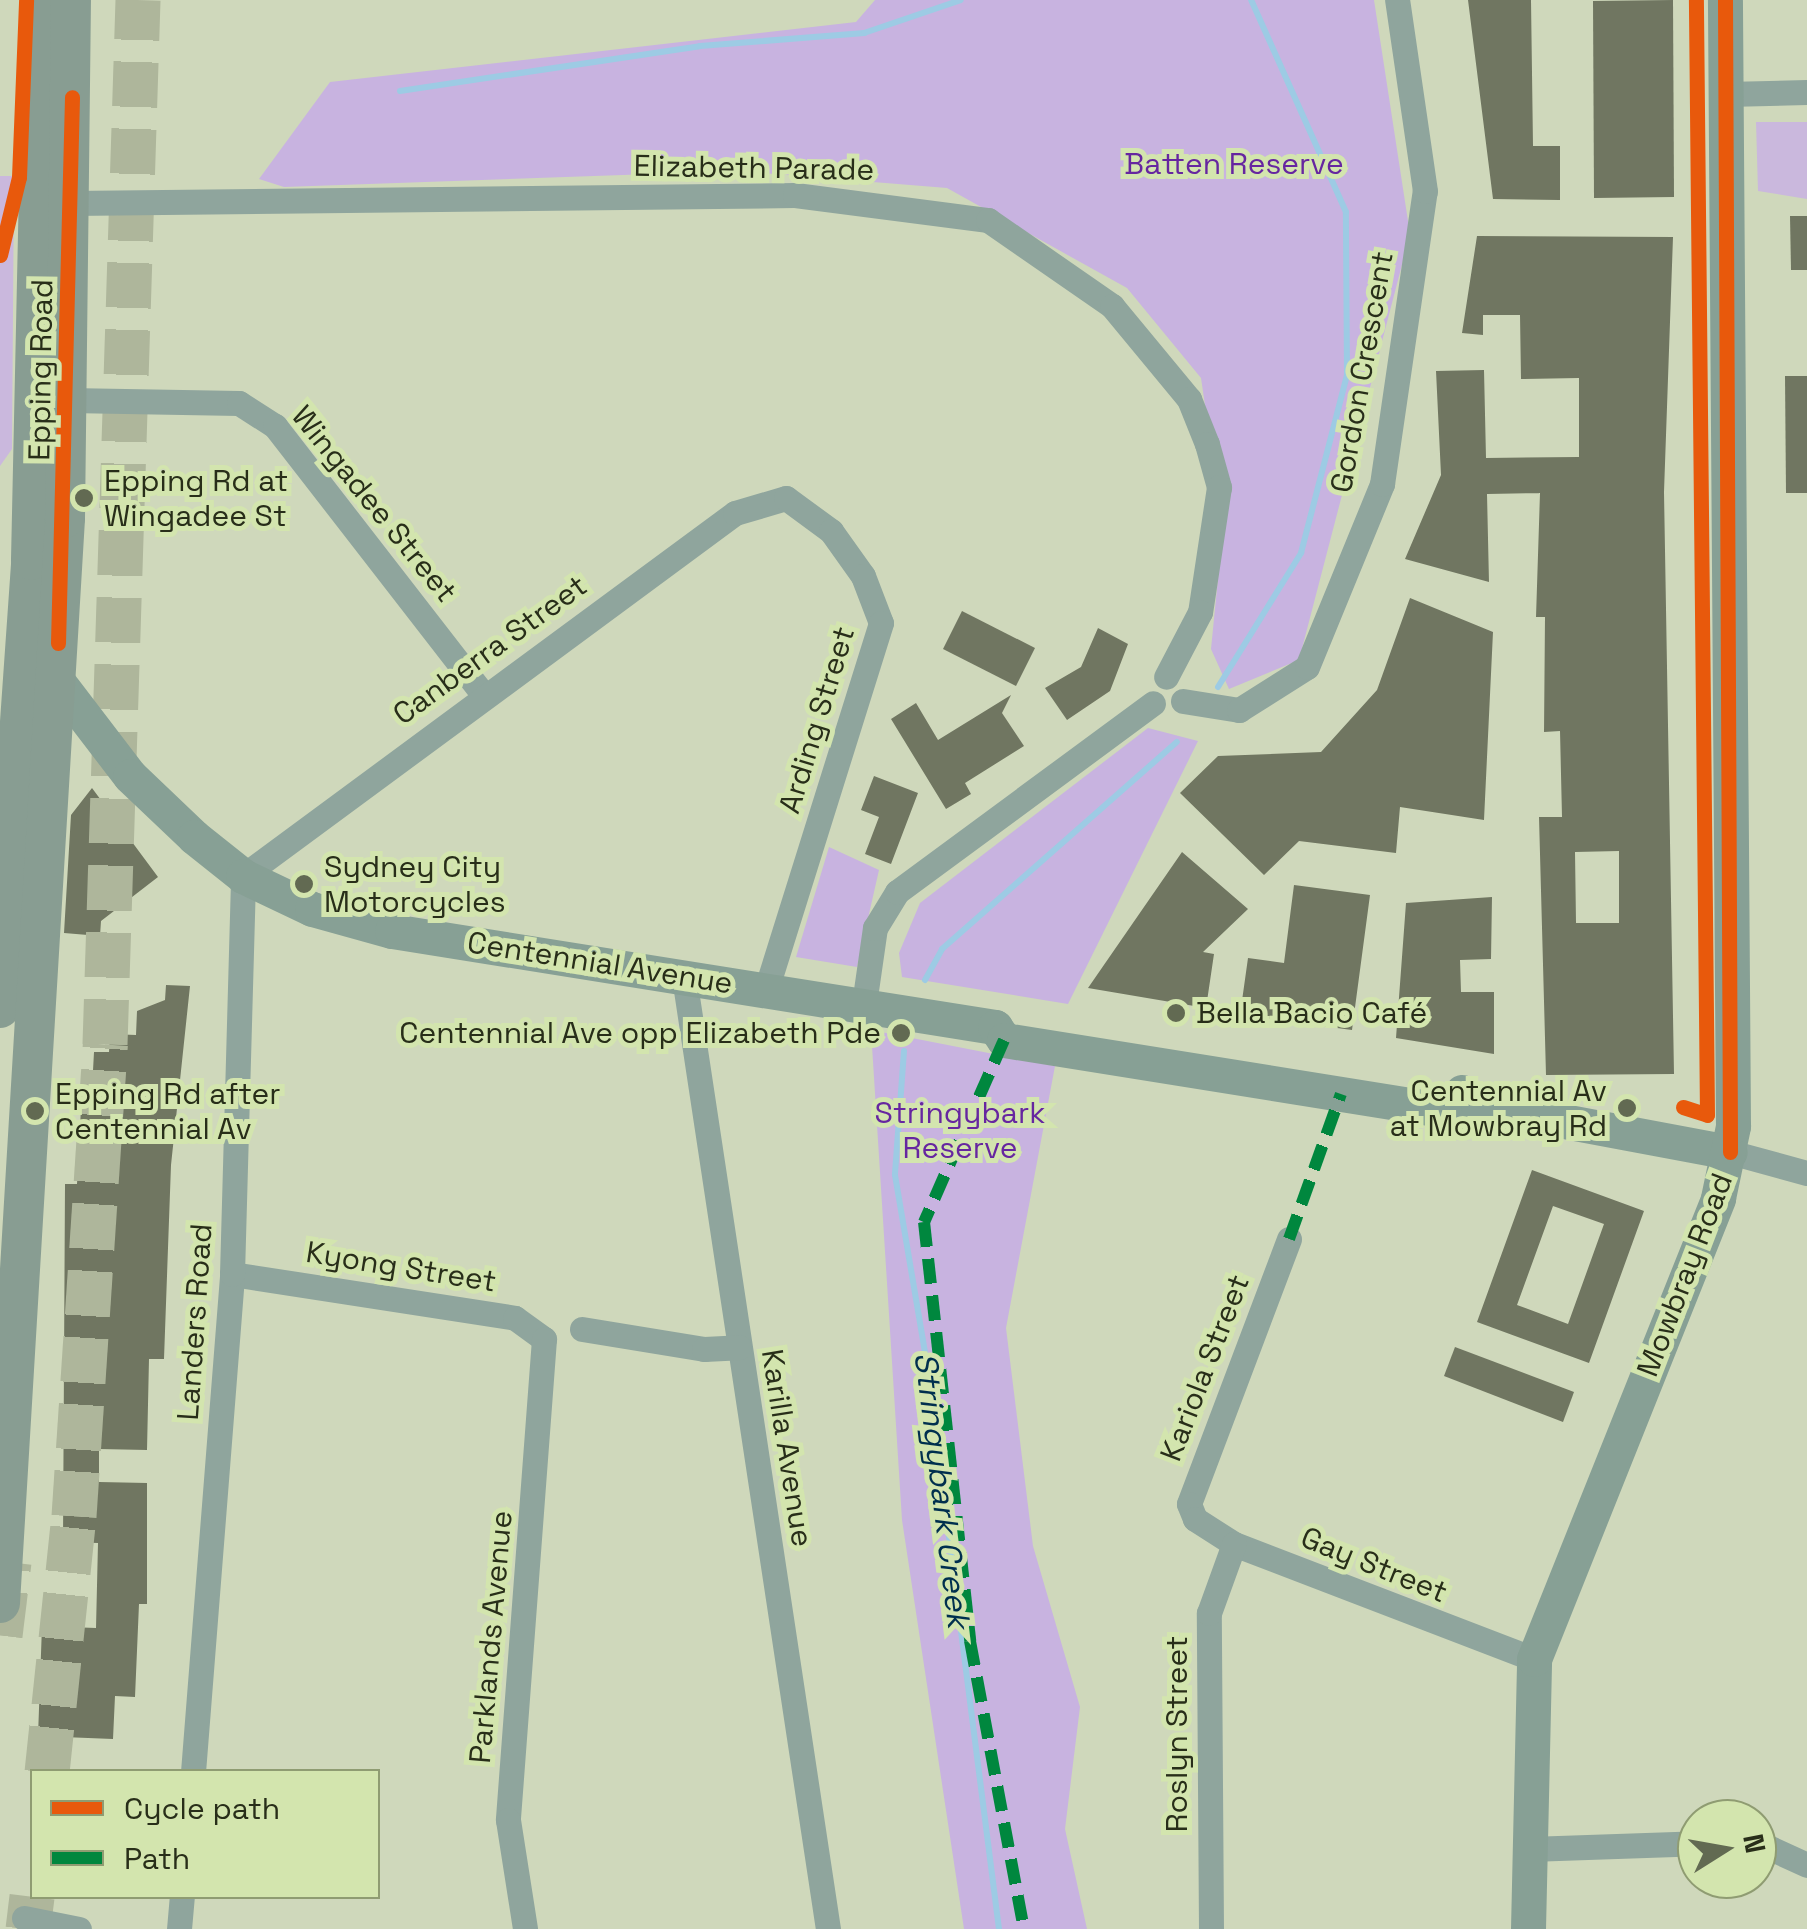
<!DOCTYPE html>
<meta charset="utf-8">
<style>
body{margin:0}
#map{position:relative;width:1807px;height:1929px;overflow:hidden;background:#cfd8bb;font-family:"Space Grotesk",sans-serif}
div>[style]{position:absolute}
.green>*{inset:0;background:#cab8dd}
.forest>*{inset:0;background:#c8b3e0}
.stream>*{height:6px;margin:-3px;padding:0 3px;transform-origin:3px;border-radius:3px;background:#9dcbe4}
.building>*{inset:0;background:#707661}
.motorway-tunnel>*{height:45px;margin-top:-22.5px;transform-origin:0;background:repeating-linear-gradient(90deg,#aeb69b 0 45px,transparent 0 67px)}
.minor>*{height:25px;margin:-12.5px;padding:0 12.5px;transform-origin:12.5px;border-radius:12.5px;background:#8fa59d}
.secondary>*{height:35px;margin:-17.5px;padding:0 17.5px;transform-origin:17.5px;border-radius:17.5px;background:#87a095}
.primary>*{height:40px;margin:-20px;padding:0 20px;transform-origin:20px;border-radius:20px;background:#889d92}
.quiet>*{height:12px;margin-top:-6px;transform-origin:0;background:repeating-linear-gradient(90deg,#00873e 0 25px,transparent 0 37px)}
.cycleway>*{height:15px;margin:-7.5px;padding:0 7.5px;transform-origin:7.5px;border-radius:7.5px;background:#e8590c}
.dots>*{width:28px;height:28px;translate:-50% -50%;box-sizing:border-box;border:5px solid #d3e5ae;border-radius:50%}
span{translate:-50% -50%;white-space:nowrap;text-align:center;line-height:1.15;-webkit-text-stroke:10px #d3e5ae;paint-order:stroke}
.park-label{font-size:30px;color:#6626a0}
.street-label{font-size:30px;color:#282e19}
.poi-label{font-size:30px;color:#282e19}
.left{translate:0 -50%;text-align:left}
.right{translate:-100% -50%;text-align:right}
.water-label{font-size:32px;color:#002f4e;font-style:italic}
.legend{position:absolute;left:30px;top:1769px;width:350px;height:130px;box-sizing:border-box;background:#d3e5ae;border:2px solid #8f9c72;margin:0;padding:12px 18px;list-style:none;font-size:30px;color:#282e19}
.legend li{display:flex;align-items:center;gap:20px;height:50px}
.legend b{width:50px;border:2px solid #8f9c72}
.north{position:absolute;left:1677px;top:1799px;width:100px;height:100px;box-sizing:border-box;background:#d3e5ae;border:2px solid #8f9c72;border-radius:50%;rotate:79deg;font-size:28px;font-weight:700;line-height:40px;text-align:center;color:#282e19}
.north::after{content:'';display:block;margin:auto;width:35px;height:45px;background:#626a52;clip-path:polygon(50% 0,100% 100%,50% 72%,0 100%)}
</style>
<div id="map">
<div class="green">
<div style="clip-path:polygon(1756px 122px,1807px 122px,1807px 199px,1758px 191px)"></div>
<div style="clip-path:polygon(0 176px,14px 176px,12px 449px,0 466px)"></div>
</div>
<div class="forest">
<div style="clip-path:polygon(875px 0,1374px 0,1410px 234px,1299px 660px,1229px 689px,1211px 649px,1223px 528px,1201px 378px,1127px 288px,947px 188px,738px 171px,284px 187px,259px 179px,330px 82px,856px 22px)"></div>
<div style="clip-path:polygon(1148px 728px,1198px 741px,1068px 1004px,902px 977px,899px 953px,920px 903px)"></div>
<div style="clip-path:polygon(829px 847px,879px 870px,857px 967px,796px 957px)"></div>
<div style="clip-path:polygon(871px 1030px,1055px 1066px,1006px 1328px,1033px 1546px,1080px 1707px,1065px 1829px,1087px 1929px,964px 1929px,902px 1520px)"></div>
</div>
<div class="stream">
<div style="left:400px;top:91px;width:303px;rotate:-8.5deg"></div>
<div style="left:700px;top:46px;width:165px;rotate:-4.5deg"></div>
<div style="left:864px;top:33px;width:102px;rotate:-18.8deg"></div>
<div style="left:1218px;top:687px;width:158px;rotate:-58.2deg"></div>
<div style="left:1301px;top:553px;width:184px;rotate:-75.5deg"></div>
<div style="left:1347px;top:375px;width:163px;rotate:-90.4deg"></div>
<div style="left:1346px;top:212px;width:232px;rotate:-114.1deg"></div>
<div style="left:925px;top:980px;width:35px;rotate:-61deg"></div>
<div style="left:942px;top:949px;width:313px;rotate:-41.4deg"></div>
<div style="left:904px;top:1051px;width:124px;rotate:94.2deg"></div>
<div style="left:895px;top:1175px;width:192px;rotate:80.4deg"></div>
<div style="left:927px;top:1364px;width:570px;rotate:82.74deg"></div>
</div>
<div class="building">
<div style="clip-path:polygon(1468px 0,1531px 0,1533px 146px,1560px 146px,1560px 200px,1493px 199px)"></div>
<div style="clip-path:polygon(1673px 0,1674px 197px,1594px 198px,1593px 1px)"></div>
<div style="clip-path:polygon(1790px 216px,1807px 216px,1807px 270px,1791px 270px)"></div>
<div style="clip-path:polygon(evenodd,1477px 236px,1673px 237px,1664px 492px,1674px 1074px,1546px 1075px,1539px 817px,1562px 817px,1560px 731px,1544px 732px,1545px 617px,1536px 617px,1540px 493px,1487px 494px,1489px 582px,1405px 559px,1441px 475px,1436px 371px,1484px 370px,1486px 458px,1579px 457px,1579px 378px,1521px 379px,1520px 315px,1483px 315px,1483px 335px,1462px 333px,1477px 236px,1619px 851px,1619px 923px,1576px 923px,1575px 852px,1619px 851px)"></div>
<div style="clip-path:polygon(1785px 376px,1807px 376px,1807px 493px,1786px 493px)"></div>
<div style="clip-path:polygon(1410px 598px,1493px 632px,1484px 820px,1400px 807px,1396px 853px,1299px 841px,1264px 875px,1180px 793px,1218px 756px,1321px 752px,1377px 690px)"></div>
<div style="clip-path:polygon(962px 611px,1035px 648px,1016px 686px,943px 649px)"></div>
<div style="clip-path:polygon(1098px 628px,1128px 644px,1110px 691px,1067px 720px,1045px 688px,1081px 667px)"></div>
<div style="clip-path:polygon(1011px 695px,1002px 713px,1024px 746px,965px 783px,971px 794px,946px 809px,891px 719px,916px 703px,938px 740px)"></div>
<div style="clip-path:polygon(874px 776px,918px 793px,891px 864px,865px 854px,879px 817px,861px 810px)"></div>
<div style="clip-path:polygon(92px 788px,158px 877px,101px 921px,100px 936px,64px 933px,71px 815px)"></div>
<div style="clip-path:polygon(1182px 852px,1248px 909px,1203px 952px,1214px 954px,1206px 1008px,1088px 988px)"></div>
<div style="clip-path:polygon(1294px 885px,1370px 895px,1352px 1030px,1240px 1015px,1248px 958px,1284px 963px)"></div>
<div style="clip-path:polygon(1492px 897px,1491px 959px,1460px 960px,1461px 992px,1494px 992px,1494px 1054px,1396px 1038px,1406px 903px)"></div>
<div style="clip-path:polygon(166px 985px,190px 986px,171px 1165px,164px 1359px,149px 1359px,147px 1450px,99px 1449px,99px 1482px,147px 1483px,147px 1604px,139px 1604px,135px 1697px,115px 1696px,113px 1739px,38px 1736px,42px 1626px,96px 1628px,98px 1543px,63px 1542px,65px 1184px,77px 1184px,82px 1089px,92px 1089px,94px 1052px,109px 1052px,110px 1034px,136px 1035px,137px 1011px,165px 1000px)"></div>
<div style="clip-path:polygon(evenodd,1532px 1170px,1644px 1211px,1589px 1363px,1477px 1322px,1532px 1170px,1553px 1206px,1604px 1224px,1568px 1324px,1517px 1305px,1553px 1206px)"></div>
<div style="clip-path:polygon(1455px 1347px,1574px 1392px,1563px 1422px,1444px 1376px)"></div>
</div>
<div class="motorway-tunnel">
<div style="left:0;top:1635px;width:74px;rotate:-83deg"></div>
<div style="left:47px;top:1772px;width:257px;rotate:-84deg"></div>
<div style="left:74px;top:1516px;width:473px;rotate:-86.2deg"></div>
<div style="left:105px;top:1044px;width:1045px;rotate:-88.19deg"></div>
<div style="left:28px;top:1929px;width:33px;rotate:-83deg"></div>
</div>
<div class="minor">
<div style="left:1726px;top:94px;width:81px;rotate:-1.4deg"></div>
<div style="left:71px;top:203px;width:724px;rotate:-0.63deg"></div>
<div style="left:795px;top:195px;width:195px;rotate:7.4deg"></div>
<div style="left:988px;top:220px;width:151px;rotate:34.7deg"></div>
<div style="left:1112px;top:306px;width:121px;rotate:50.4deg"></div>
<div style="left:1189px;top:399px;width:48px;rotate:68.2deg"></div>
<div style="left:1207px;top:444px;width:45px;rotate:74.4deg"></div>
<div style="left:1219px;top:487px;width:126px;rotate:98.6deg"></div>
<div style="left:1200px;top:612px;width:73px;rotate:117.6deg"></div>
<div style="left:68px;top:400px;width:171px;rotate:1deg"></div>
<div style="left:239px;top:403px;width:43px;rotate:32.6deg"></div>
<div style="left:275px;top:426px;width:338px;rotate:52.2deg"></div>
<div style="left:1183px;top:701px;width:57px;rotate:9.1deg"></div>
<div style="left:1239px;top:710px;width:80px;rotate:-32.3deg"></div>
<div style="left:1307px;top:667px;width:198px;rotate:-67.7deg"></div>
<div style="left:1382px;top:484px;width:296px;rotate:-81.7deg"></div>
<div style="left:1425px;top:191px;width:193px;rotate:-98.3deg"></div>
<div style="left:684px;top:977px;width:963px;rotate:81.4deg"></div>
<div style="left:864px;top:1004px;width:77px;rotate:-81.8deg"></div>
<div style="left:875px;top:928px;width:42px;rotate:-58.6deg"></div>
<div style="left:897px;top:892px;width:318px;rotate:-36.4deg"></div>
<div style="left:1730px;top:1152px;width:80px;rotate:15.3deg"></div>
<div style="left:1289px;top:1239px;width:283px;rotate:110.7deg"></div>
<div style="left:1189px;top:1504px;width:16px;rotate:68deg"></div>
<div style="left:1195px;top:1519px;width:46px;rotate:32.7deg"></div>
<div style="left:1234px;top:1544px;width:321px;rotate:21deg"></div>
<div style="left:232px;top:1274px;width:286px;rotate:8.8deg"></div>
<div style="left:515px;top:1318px;width:36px;rotate:36deg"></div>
<div style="left:544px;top:1339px;width:482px;rotate:94.3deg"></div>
<div style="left:508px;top:1820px;width:110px;rotate:81.1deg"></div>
<div style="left:582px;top:1329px;width:124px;rotate:9.3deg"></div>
<div style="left:704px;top:1349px;width:35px;rotate:-3deg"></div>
<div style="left:193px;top:1772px;width:500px;rotate:-85.5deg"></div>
<div style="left:232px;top:1274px;width:398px;rotate:-88.4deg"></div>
<div style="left:243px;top:876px;width:611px;rotate:-36.42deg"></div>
<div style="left:735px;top:513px;width:53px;rotate:-16.4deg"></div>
<div style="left:786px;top:498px;width:56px;rotate:36.3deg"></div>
<div style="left:831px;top:531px;width:55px;rotate:54.6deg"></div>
<div style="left:863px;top:576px;width:50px;rotate:69deg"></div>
<div style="left:881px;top:623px;width:384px;rotate:107.4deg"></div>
<div style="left:1757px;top:1842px;width:55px;rotate:24.7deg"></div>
<div style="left:1529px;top:1849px;width:168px;rotate:-2deg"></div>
<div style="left:24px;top:1918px;width:56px;rotate:11.3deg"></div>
<div style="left:179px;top:1929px;width:33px;rotate:-85deg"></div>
<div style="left:1211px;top:1929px;width:316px;rotate:-90.4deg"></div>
<div style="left:1209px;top:1613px;width:73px;rotate:-70.1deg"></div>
</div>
<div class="secondary">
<div style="left:55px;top:678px;width:123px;rotate:52.6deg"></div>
<div style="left:130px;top:776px;width:88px;rotate:43.6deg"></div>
<div style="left:194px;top:837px;width:63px;rotate:38.5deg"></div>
<div style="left:243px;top:876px;width:76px;rotate:25.6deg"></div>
<div style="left:312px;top:909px;width:83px;rotate:15.4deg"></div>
<div style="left:392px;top:931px;width:611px;rotate:9.05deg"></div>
<div style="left:995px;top:1027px;width:16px;rotate:55deg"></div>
<div style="left:1004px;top:1040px;width:468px;rotate:9.1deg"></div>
<div style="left:1466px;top:1114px;width:15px;rotate:-37deg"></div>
<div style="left:1462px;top:1092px;width:21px;rotate:39deg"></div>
<div style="left:1478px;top:1105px;width:256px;rotate:10.6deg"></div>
<div style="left:1528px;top:1929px;width:270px;rotate:-88.7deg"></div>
<div style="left:1534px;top:1659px;width:496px;rotate:-68.2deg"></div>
<div style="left:1718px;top:1198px;width:74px;rotate:-78.2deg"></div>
<div style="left:1733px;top:1126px;width:1126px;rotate:-90.41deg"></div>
</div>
<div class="primary">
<div style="left:0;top:1008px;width:449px;rotate:-86deg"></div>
<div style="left:31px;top:560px;width:560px;rotate:-88.77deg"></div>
<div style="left:0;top:1603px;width:1087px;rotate:-86.57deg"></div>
<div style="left:65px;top:518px;width:518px;rotate:-89.34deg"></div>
</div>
<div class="quiet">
<div style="left:1004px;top:1040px;width:199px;rotate:113.7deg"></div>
<div style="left:924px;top:1222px;width:422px;rotate:83.7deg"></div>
<div style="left:970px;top:1641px;width:293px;rotate:79.4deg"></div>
<div style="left:1289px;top:1239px;width:154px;rotate:-70.3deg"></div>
</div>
<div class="cycleway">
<div style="left:1725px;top:0;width:1152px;rotate:89.75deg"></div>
<div style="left:0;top:255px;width:80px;rotate:-76.3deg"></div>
<div style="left:19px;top:177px;width:177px;rotate:-87.7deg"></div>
<div style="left:58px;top:643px;width:546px;rotate:-88.53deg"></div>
<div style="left:1683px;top:1107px;width:25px;rotate:18deg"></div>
<div style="left:1707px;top:1115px;width:1115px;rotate:-90.57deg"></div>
</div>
<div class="dots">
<div style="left:84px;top:498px;background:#626a52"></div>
<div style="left:304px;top:884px;background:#626a52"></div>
<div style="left:1176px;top:1013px;background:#626a52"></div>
<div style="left:901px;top:1033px;background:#626a52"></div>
<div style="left:1627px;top:1108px;background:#626a52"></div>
<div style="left:35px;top:1111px;background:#626a52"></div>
</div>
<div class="park-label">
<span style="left:1234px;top:164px">Batten Reserve</span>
<span style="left:960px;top:1130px">Stringybark<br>Reserve</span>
</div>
<div class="street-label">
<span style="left:754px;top:168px;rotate:1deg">Elizabeth Parade</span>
<span style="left:41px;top:370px;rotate:-89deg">Epping Road</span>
<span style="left:1362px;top:372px;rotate:-80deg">Gordon Crescent</span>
<span style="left:374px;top:504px;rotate:51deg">Wingadee Street</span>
<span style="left:490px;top:650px;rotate:-36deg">Canberra Street</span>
<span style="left:817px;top:720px;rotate:-73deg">Arding Street</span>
<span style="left:600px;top:963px;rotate:9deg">Centennial Avenue</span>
<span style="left:401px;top:1267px;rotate:9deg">Kyong Street</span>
<span style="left:1685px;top:1275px;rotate:-69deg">Mowbray Road</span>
<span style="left:195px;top:1322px;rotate:-86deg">Landers Road</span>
<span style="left:1205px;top:1368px;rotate:-69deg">Kariola Street</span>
<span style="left:787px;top:1448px;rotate:81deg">Karilla Avenue</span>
<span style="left:1374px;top:1565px;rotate:22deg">Gay Street</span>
<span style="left:491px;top:1637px;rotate:-85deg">Parklands Avenue</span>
<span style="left:1177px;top:1734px;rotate:-90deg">Roslyn Street</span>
</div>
<div class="poi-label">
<span class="left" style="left:104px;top:498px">Epping Rd at<br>Wingadee St</span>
<span class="left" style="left:324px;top:884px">Sydney City<br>Motorcycles</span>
<span class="left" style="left:1196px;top:1013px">Bella Bacio Café</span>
<span class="right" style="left:881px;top:1033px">Centennial Ave opp Elizabeth Pde</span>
<span class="right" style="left:1607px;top:1108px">Centennial Av<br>at Mowbray Rd</span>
<span class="left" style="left:55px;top:1111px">Epping Rd after<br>Centennial Av</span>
</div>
<div class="water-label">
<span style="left:942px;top:1490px;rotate:83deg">Stringybark Creek</span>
</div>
<ul class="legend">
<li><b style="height:12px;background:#e8590c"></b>Cycle path</li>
<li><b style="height:12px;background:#00873e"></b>Path</li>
</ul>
<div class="north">N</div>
</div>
